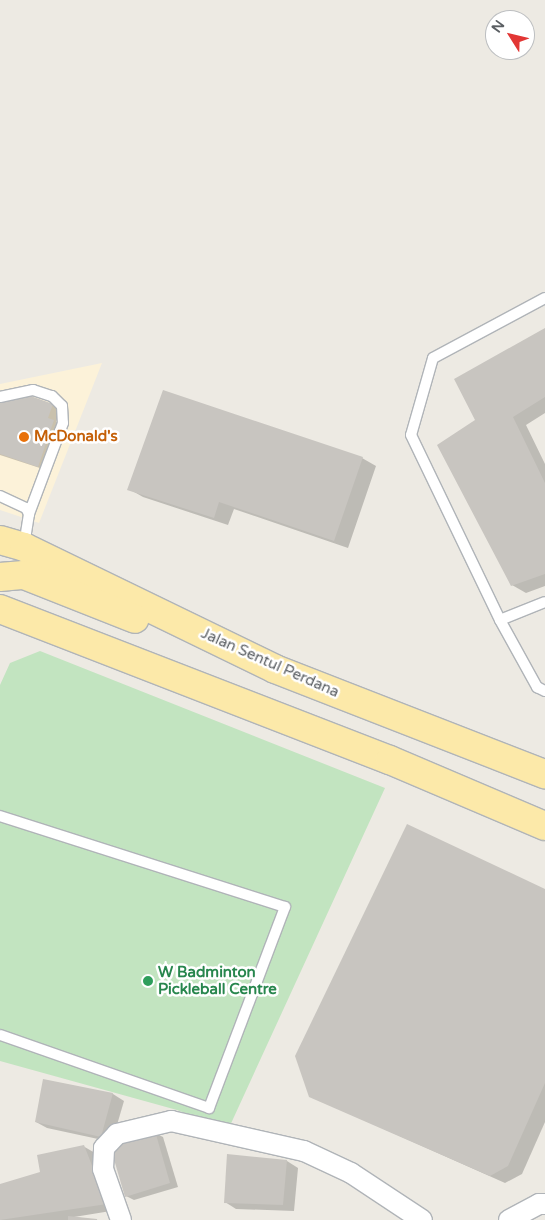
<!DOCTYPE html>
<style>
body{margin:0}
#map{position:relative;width:545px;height:1220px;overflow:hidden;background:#edeae3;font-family:"Varela Round",sans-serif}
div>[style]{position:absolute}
.commercial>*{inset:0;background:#fcf2d9}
.green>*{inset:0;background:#c2e4c0}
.shadow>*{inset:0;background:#0003}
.building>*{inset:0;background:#c8c5c0}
.roads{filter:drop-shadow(1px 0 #b0b4b8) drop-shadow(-1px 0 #b0b4b8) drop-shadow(0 1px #b0b4b8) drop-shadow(0 -1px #b0b4b8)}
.service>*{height:10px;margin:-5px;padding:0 5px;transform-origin:5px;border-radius:5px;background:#fff}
.minor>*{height:20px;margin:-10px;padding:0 10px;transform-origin:10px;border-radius:10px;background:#fff}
.primary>*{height:28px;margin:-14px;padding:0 14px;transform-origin:14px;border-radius:14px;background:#fce9a9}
.dots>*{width:14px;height:14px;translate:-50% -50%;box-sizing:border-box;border:2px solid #fff;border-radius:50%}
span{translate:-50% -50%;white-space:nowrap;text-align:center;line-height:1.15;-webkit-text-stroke:5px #fff;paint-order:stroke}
.food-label{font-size:15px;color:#c56008;font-weight:700}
.left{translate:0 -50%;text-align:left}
.street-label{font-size:15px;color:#5b5f63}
.leisure-label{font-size:15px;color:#27864d;font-weight:700}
.north{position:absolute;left:485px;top:10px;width:50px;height:50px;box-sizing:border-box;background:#fff;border:1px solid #bdbfc1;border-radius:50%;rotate:306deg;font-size:14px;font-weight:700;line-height:20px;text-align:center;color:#5b5f63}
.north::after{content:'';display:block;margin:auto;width:18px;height:22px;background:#e23634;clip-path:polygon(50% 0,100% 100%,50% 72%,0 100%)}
</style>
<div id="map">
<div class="commercial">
<div style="clip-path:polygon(102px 363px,39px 523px,0 510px,0 384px)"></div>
</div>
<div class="green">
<div style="clip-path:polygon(40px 651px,385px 788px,228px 1130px,177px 1110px,0 1061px,0 685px,10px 663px)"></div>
</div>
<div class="shadow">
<div style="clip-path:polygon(545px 329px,545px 413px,526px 425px,545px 464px,545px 586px,526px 593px,512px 585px,477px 420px)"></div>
<div style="clip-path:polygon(0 402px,52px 405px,60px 410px,56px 422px,61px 425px,46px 470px,0 455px)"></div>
<div style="clip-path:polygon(362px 458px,376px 466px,348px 548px,234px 509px,228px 525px,143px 497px,129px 489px)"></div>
<div style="clip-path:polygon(545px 890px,545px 1122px,522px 1174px,505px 1183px,310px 1096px)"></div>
<div style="clip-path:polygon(44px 1080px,113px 1094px,124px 1101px,112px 1142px,47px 1128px,36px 1122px)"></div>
<div style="clip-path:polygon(155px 1133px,163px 1137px,178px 1187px,134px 1200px,126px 1196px)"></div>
<div style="clip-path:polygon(83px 1146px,95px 1153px,117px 1210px,74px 1217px,98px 1220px,0 1220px,0 1185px,42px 1173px)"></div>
<div style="clip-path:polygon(228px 1156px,287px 1161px,298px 1168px,294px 1211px,236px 1209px,225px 1202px)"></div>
</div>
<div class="building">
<div style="clip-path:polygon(545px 328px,545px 397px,513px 417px,545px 483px,545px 574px,511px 586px,437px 445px,475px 420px,454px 379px)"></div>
<div style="clip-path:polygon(163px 390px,363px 457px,334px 541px,219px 502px,214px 518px,127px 490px)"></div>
<div style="clip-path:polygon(25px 394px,53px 404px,48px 418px,54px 420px,38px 467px,0 454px,0 400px)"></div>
<div style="clip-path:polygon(407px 824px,545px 889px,545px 1083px,508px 1166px,490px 1176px,309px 1097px,295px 1056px)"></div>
<div style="clip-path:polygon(43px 1079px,113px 1093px,101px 1137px,35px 1122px)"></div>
<div style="clip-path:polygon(155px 1131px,170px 1183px,125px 1197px,111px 1149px)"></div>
<div style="clip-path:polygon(84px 1145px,107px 1204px,0 1220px,0 1184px,40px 1172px,37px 1155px)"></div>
<div style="clip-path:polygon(227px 1154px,287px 1160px,283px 1205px,224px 1203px)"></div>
<div style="clip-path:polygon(68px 1216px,97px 1219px,97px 1220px,68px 1220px)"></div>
</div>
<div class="roads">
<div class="service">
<div style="left:545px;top:298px;width:127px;rotate:151.8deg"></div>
<div style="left:433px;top:358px;width:80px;rotate:105.9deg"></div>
<div style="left:411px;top:435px;width:205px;rotate:64.3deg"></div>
<div style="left:500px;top:620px;width:77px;rotate:61.1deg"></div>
<div style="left:537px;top:687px;width:9px;rotate:27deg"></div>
<div style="left:0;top:397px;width:34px;rotate:-12deg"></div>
<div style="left:33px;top:390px;width:20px;rotate:18deg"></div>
<div style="left:52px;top:396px;width:14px;rotate:45deg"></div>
<div style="left:62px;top:406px;width:17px;rotate:87deg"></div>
<div style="left:63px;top:423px;width:97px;rotate:110.5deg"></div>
<div style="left:0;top:496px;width:29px;rotate:25deg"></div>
<div style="left:26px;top:508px;width:7px;rotate:63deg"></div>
<div style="left:29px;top:514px;width:33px;rotate:99deg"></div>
<div style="left:500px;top:620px;width:48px;rotate:-21.8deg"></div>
<div style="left:0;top:816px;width:299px;rotate:17.7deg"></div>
<div style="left:285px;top:907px;width:215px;rotate:110.7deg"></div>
<div style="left:209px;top:1108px;width:221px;rotate:-160.7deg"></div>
</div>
<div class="minor">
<div style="left:121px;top:1220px;width:54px;rotate:-109.4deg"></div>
<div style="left:103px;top:1169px;width:21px;rotate:-87deg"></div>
<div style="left:104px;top:1148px;width:19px;rotate:-47deg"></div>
<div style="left:117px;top:1134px;width:56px;rotate:-13.5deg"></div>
<div style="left:171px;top:1121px;width:136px;rotate:12.7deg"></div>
<div style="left:304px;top:1151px;width:52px;rotate:25.1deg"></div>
<div style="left:351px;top:1173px;width:85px;rotate:33.5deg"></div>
<div style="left:509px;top:1220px;width:34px;rotate:-28deg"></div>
<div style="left:539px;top:1204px;width:6px"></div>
</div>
<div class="primary">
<div style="left:0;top:540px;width:25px;rotate:16deg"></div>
<div style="left:24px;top:547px;width:279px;rotate:25.9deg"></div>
<div style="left:275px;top:669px;width:290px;rotate:21.3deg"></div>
<div style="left:0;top:577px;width:24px;rotate:-5deg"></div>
<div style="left:24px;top:575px;width:119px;rotate:21.6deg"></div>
<div style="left:0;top:609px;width:418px;rotate:21.2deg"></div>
<div style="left:390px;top:760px;width:168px;rotate:23.1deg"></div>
</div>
</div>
<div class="dots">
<div style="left:24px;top:437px;background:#e8710a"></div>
<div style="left:148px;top:981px;background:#2e9e5b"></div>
</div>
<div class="food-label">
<span class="left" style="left:34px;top:437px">McDonald's</span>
</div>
<div class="street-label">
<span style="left:270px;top:663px;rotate:24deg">Jalan Sentul Perdana</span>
</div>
<div class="leisure-label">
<span class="left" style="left:158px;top:981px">W Badminton<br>Pickleball Centre</span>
</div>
<div class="north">N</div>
</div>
